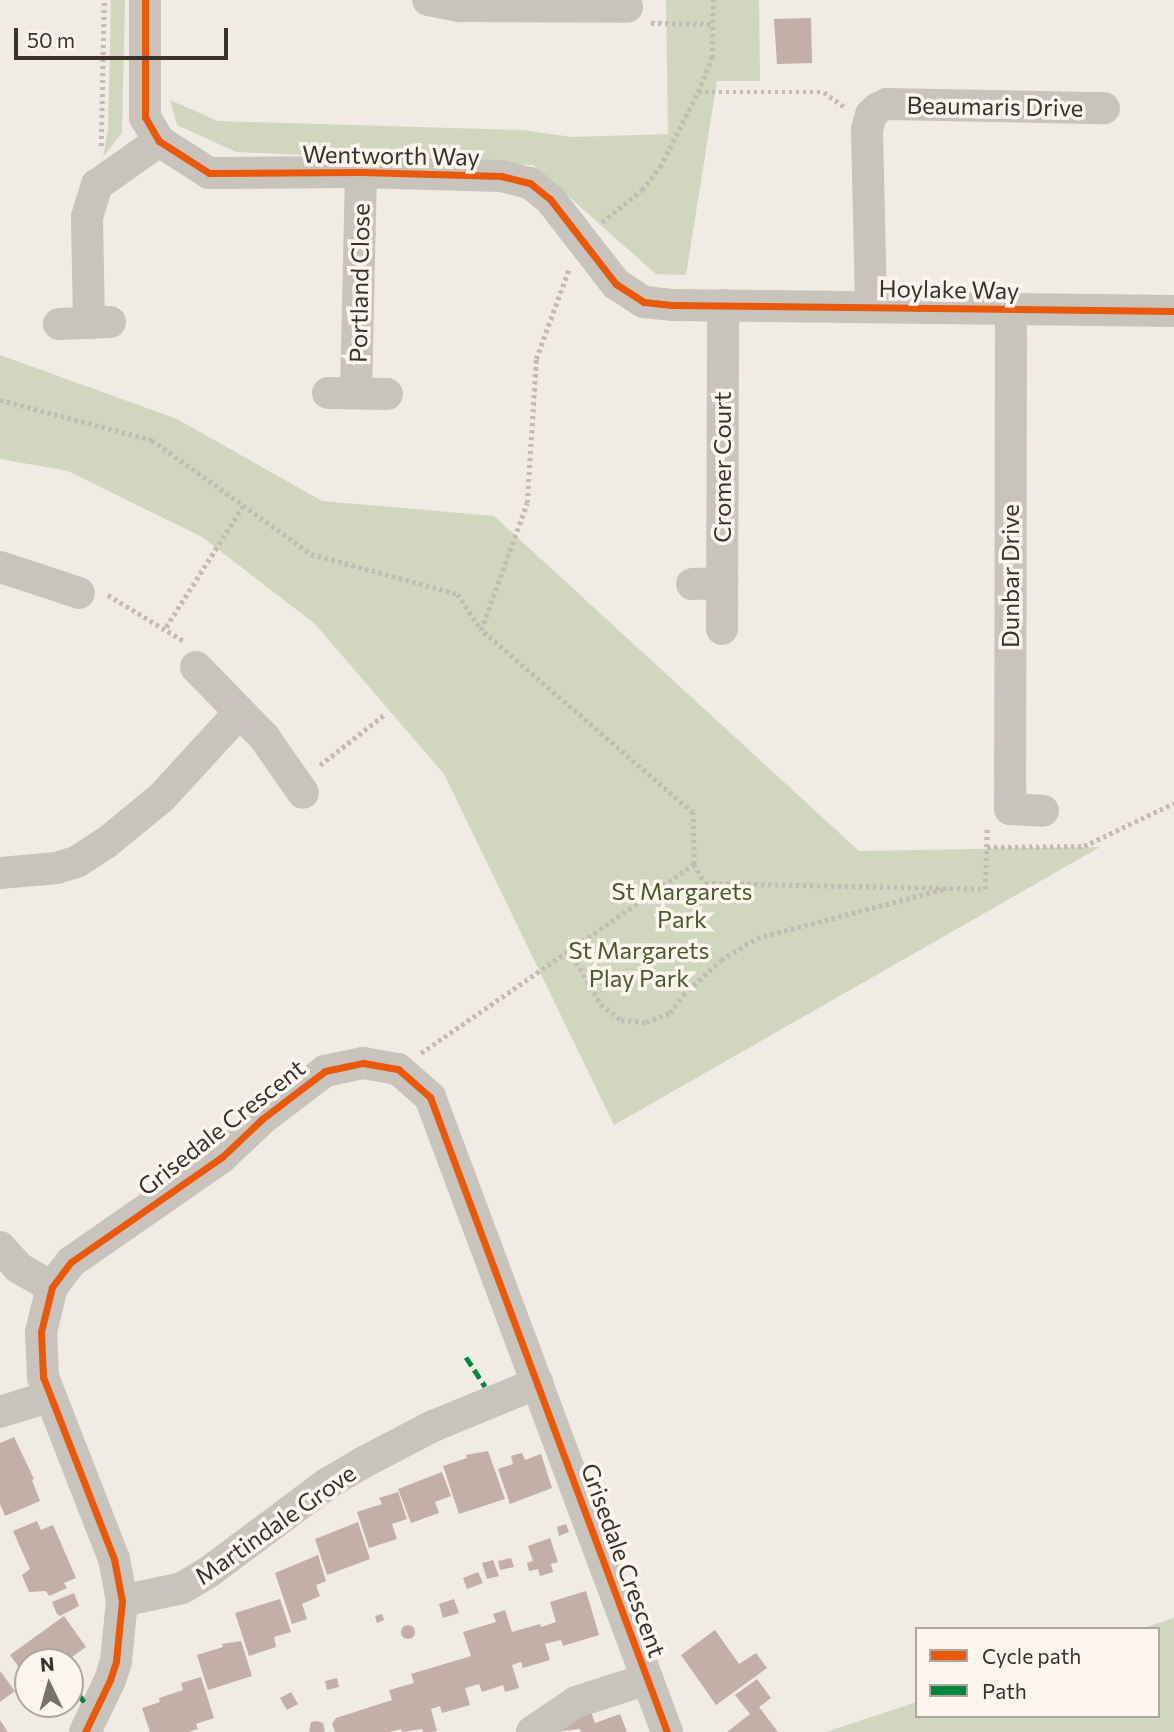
<!DOCTYPE html>
<style>
body{margin:0}
#map{position:relative;width:1174px;height:1732px;overflow:hidden;background:#f0ebe5;font-family:Commissioner,sans-serif}
div>[style]{position:absolute}
.green>*{inset:0;background:#d1d6bf}
.building>*{inset:0;background:#c3afa7}
.round{border-radius:50%}
.path>*{height:4.5px;margin-top:-2.25px;transform-origin:0;background:repeating-linear-gradient(90deg,#c2bbb6 0 3.5px,transparent 0 7px)}
.minor>*{height:32px;margin:-16px;padding:0 16px;transform-origin:16px;border-radius:16px;background:#c9c3be}
.quiet>*{height:5px;margin-top:-2.5px;transform-origin:0;background:repeating-linear-gradient(90deg,#00873e 0 10px,transparent 0 15px)}
.cycleway>*{height:7px;margin:-3.5px;padding:0 3.5px;transform-origin:3.5px;border-radius:3.5px;background:#e8590c}
span{translate:-50% -50%;white-space:nowrap;text-align:center;line-height:1.15;-webkit-text-stroke:7px #fbf5ee;paint-order:stroke}
.street-label{font-size:24px;color:#3b302b}
.park-label{font-size:24px;color:#4a5a2e}
.legend{position:absolute;left:915px;top:1627px;width:245px;height:91px;box-sizing:border-box;background:#fbf5ee;border:2px solid #aea6a0;margin:0;padding:9px 12px;list-style:none;font-size:21px;color:#3b302b}
.legend li{display:flex;align-items:center;gap:14px;height:35px}
.legend b{width:35px;border:2px solid #aea6a0}
.north{position:absolute;left:14px;top:1648px;width:70px;height:70px;box-sizing:border-box;background:#fbf5ee;border:2px solid #aea6a0;border-radius:50%;rotate:355deg;font-size:19px;font-weight:700;line-height:28px;text-align:center;color:#3b302b}
.north::after{content:'';display:block;margin:auto;width:24px;height:32px;background:#7a716c;clip-path:polygon(50% 0,100% 100%,50% 72%,0 100%)}
.scale{position:absolute;left:14px;top:28px;width:214px;height:32px;box-sizing:border-box;border:4px solid #3b302b;border-top:0;padding-left:9px;font-size:21px;line-height:24px;white-space:nowrap;color:#3b302b;-webkit-text-stroke:5px #fbf5ee;paint-order:stroke}
</style>
<div id="map">
<div class="green">
<div style="clip-path:polygon(111px 0,125px 0,122px 133px,103px 157px,108px 129px)"></div>
<div style="clip-path:polygon(666px 0,759px 0,760px 81px,717px 81px,686px 275px,656px 274px,533px 165px,236px 152px,177px 125px,170px 100px,218px 121px,522px 130px,572px 137px,668px 134px)"></div>
<div style="clip-path:polygon(0 355px,177px 419px,322px 501px,494px 516px,859px 851px,1100px 847px,614px 1125px,444px 774px,315px 624px,202px 537px,68px 471px,0 459px)"></div>
<div style="clip-path:polygon(1174px 1618px,1174px 1732px,826px 1732px,917px 1702px,917px 1716px,1158px 1716px,1158px 1629px,1140px 1629px)"></div>
</div>
<div class="building">
<div style="clip-path:polygon(811px 18px,812px 63px,777px 64px,774px 19px)"></div>
<div style="clip-path:polygon(14px 1437px,34px 1479px,32px 1480px,40px 1501px,5px 1516px,0 1504px,0 1443px)"></div>
<div style="clip-path:polygon(488px 1451px,505px 1499px,459px 1514px,443px 1466px,467px 1458px,466px 1455px)"></div>
<div style="clip-path:polygon(522px 1453px,525px 1460px,541px 1454px,552px 1488px,510px 1504px,498px 1469px,513px 1464px,511px 1456px)"></div>
<div style="clip-path:polygon(442px 1472px,451px 1496px,435px 1502px,439px 1513px,411px 1523px,398px 1489px)"></div>
<div style="clip-path:polygon(398px 1492px,407px 1519px,392px 1524px,397px 1539px,369px 1548px,357px 1512px,382px 1504px,379px 1498px)"></div>
<div style="clip-path:polygon(37px 1521px,41px 1530px,53px 1525px,76px 1578px,64px 1583px,67px 1588px,49px 1596px,46px 1591px,29px 1592px,22px 1575px,30px 1569px,13px 1531px)"></div>
<div style="clip-path:polygon(358px 1522px,370px 1559px,327px 1575px,315px 1539px)"></div>
<div style="clip-path:polygon(566px 1524px,569px 1532px,559px 1536px,557px 1527px)"></div>
<div style="clip-path:polygon(550px 1538px,558px 1562px,551px 1564px,553px 1572px,540px 1576px,538px 1569px,529px 1571px,527px 1563px,533px 1561px,528px 1546px)"></div>
<div style="clip-path:polygon(318px 1555px,326px 1581px,316px 1585px,320px 1596px,302px 1604px,307px 1619px,292px 1624px,275px 1573px)"></div>
<div style="clip-path:polygon(511px 1558px,514px 1567px,500px 1570px,498px 1561px)"></div>
<div style="clip-path:polygon(493px 1560px,499px 1576px,487px 1579px,482px 1563px)"></div>
<div style="clip-path:polygon(478px 1572px,483px 1583px,467px 1589px,463px 1578px)"></div>
<div style="clip-path:polygon(586px 1591px,599px 1635px,563px 1646px,561px 1640px,545px 1644px,550px 1660px,523px 1668px,521px 1662px,512px 1665px,519px 1688px,505px 1692px,503px 1685px,482px 1692px,479px 1684px,465px 1688px,470px 1705px,442px 1713px,440px 1706px,431px 1709px,437px 1731px,432px 1732px,423px 1732px,422px 1729px,402px 1732px,401px 1729px,389px 1732px,335px 1732px,332px 1724px,336px 1718px,392px 1700px,389px 1690px,414px 1683px,411px 1674px,471px 1656px,463px 1632px,496px 1622px,493px 1614px,505px 1610px,512px 1632px,540px 1624px,541px 1627px,556px 1622px,550px 1602px)"></div>
<div style="clip-path:polygon(74px 1593px,79px 1606px,60px 1616px,57px 1614px,52px 1602px)"></div>
<div style="clip-path:polygon(280px 1599px,291px 1632px,274px 1637px,276px 1647px,249px 1656px,235px 1613px)"></div>
<div style="clip-path:polygon(454px 1599px,459px 1613px,443px 1618px,439px 1604px)"></div>
<div style="clip-path:polygon(382px 1614px,384px 1620px,377px 1623px,375px 1616px)"></div>
<div style="clip-path:polygon(64px 1616px,86px 1647px,65px 1662px,28px 1662px,28px 1680px,10px 1655px)"></div>
<div class="round" style="left:401px;top:1625px;width:14px;height:14px"></div>
<div style="clip-path:polygon(715px 1630px,739px 1664px,756px 1653px,767px 1668px,716px 1705px,681px 1655px)"></div>
<div style="clip-path:polygon(241px 1641px,252px 1676px,208px 1690px,197px 1655px,223px 1647px,222px 1644px)"></div>
<div style="clip-path:polygon(0 1671px,15px 1691px,0 1702px)"></div>
<div style="clip-path:polygon(201px 1677px,214px 1718px,196px 1724px,198px 1729px,188px 1732px,150px 1732px,142px 1708px,160px 1702px,159px 1698px,183px 1690px,181px 1683px)"></div>
<div style="clip-path:polygon(337px 1678px,339px 1687px,327px 1690px,325px 1681px)"></div>
<div style="clip-path:polygon(757px 1679px,771px 1698px,759px 1707px,778px 1732px,727px 1732px,750px 1714px,735px 1695px)"></div>
<div style="clip-path:polygon(291px 1692px,298px 1704px,287px 1710px,280px 1698px)"></div>
<div style="clip-path:polygon(590px 1709px,595px 1723px,620px 1714px,627px 1732px,581px 1732px,580px 1729px,555px 1732px)"></div>
<div style="clip-path:polygon(0 1720px,8px 1732px,0 1732px)"></div>
<div style="clip-path:polygon(317px 1721px,323px 1723px,325px 1732px,309px 1732px,311px 1722px)"></div>
</div>
<div class="path">
<div style="left:651px;top:23px;width:62px;rotate:0.9deg"></div>
<div style="left:698px;top:92px;width:126px"></div>
<div style="left:824px;top:92px;width:26px;rotate:36deg"></div>
<div style="left:101px;top:146px;width:146px;rotate:-88.8deg"></div>
<div style="left:602px;top:222px;width:51px;rotate:-38.7deg"></div>
<div style="left:642px;top:190px;width:29px;rotate:-52deg"></div>
<div style="left:660px;top:167px;width:84px;rotate:-63.1deg"></div>
<div style="left:698px;top:92px;width:37px;rotate:-68deg"></div>
<div style="left:712px;top:58px;width:58px;rotate:-89deg"></div>
<div style="left:0;top:400px;width:157px;rotate:14.7deg"></div>
<div style="left:152px;top:440px;width:196px;rotate:35.6deg"></div>
<div style="left:311px;top:554px;width:152px;rotate:15.2deg"></div>
<div style="left:458px;top:594px;width:43px;rotate:57.4deg"></div>
<div style="left:108px;top:595px;width:89px;rotate:31.2deg"></div>
<div style="left:166px;top:627px;width:143px;rotate:-57.5deg"></div>
<div style="left:320px;top:765px;width:83px;rotate:-38.1deg"></div>
<div style="left:987px;top:847px;width:97px;rotate:-0.6deg"></div>
<div style="left:1084px;top:846px;width:100px;rotate:-25.5deg"></div>
<div style="left:694px;top:864px;width:22px;rotate:60deg"></div>
<div style="left:705px;top:883px;width:280px;rotate:1.2deg"></div>
<div style="left:985px;top:889px;width:61px;rotate:-88.1deg"></div>
<div style="left:569px;top:950px;width:63px;rotate:59.3deg"></div>
<div style="left:601px;top:1004px;width:26px;rotate:39deg"></div>
<div style="left:621px;top:1020px;width:25px;rotate:5deg"></div>
<div style="left:646px;top:1022px;width:26px;rotate:-21deg"></div>
<div style="left:670px;top:1013px;width:22px;rotate:-54deg"></div>
<div style="left:683px;top:995px;width:52px;rotate:-42.6deg"></div>
<div style="left:721px;top:960px;width:42px;rotate:-31.4deg"></div>
<div style="left:757px;top:938px;width:197px;rotate:-14.7deg"></div>
<div style="left:421px;top:1053px;width:332px;rotate:-34.7deg"></div>
<div style="left:694px;top:864px;width:51px;rotate:-91.1deg"></div>
<div style="left:693px;top:813px;width:280px;rotate:-139.2deg"></div>
<div style="left:481px;top:630px;width:135px;rotate:-70.1deg"></div>
<div style="left:527px;top:503px;width:144px;rotate:-86.4deg"></div>
<div style="left:536px;top:359px;width:96px;rotate:-69.9deg"></div>
</div>
<div class="minor">
<div style="left:145px;top:0;width:117px;rotate:90deg"></div>
<div style="left:145px;top:117px;width:28px;rotate:60deg"></div>
<div style="left:159px;top:141px;width:59px;rotate:32.6deg"></div>
<div style="left:209px;top:173px;width:152px;rotate:-0.4deg"></div>
<div style="left:361px;top:172px;width:140px;rotate:1.6deg"></div>
<div style="left:501px;top:176px;width:30px;rotate:14deg"></div>
<div style="left:530px;top:183px;width:26px;rotate:39deg"></div>
<div style="left:550px;top:199px;width:108px;rotate:52.2deg"></div>
<div style="left:616px;top:284px;width:33px;rotate:33deg"></div>
<div style="left:644px;top:302px;width:28px;rotate:6deg"></div>
<div style="left:672px;top:305px;width:502px;rotate:0.68deg"></div>
<div style="left:428px;top:0;width:33px;rotate:11deg"></div>
<div style="left:460px;top:6px;width:167px;rotate:0.3deg"></div>
<div style="left:871px;top:306px;width:177px;rotate:-91.3deg"></div>
<div style="left:867px;top:129px;width:15px;rotate:-74deg"></div>
<div style="left:871px;top:115px;width:10px;rotate:-45deg"></div>
<div style="left:878px;top:108px;width:10px;rotate:-24deg"></div>
<div style="left:887px;top:104px;width:217px;rotate:1.1deg"></div>
<div style="left:1011px;top:310px;width:499px;rotate:90.1deg"></div>
<div style="left:1010px;top:809px;width:33px;rotate:3deg"></div>
<div style="left:89px;top:323px;width:106px;rotate:-91.1deg"></div>
<div style="left:87px;top:217px;width:34px;rotate:-73deg"></div>
<div style="left:97px;top:185px;width:76px;rotate:-35.4deg"></div>
<div style="left:59px;top:324px;width:51px;rotate:-2.2deg"></div>
<div style="left:328px;top:393px;width:59px;rotate:1deg"></div>
<div style="left:356px;top:393px;width:221px;rotate:-88.7deg"></div>
<div style="left:0;top:567px;width:83px;rotate:18.2deg"></div>
<div style="left:692px;top:584px;width:30px;rotate:-2deg"></div>
<div style="left:722px;top:629px;width:324px;rotate:-89.8deg"></div>
<div style="left:196px;top:667px;width:98px;rotate:45.8deg"></div>
<div style="left:264px;top:737px;width:68px;rotate:55.1deg"></div>
<div style="left:0;top:873px;width:57px;rotate:-5deg"></div>
<div style="left:57px;top:868px;width:22px;rotate:-18deg"></div>
<div style="left:78px;top:861px;width:33px;rotate:-33deg"></div>
<div style="left:106px;top:843px;width:72px;rotate:-39.4deg"></div>
<div style="left:162px;top:797px;width:115px;rotate:-47.5deg"></div>
<div style="left:0;top:1247px;width:28px;rotate:48deg"></div>
<div style="left:19px;top:1268px;width:38px;rotate:30deg"></div>
<div style="left:0;top:1412px;width:50px;rotate:-17.4deg"></div>
<div style="left:122px;top:1601px;width:61px;rotate:-12.2deg"></div>
<div style="left:182px;top:1588px;width:33px;rotate:-31deg"></div>
<div style="left:210px;top:1571px;width:147px;rotate:-36.7deg"></div>
<div style="left:328px;top:1483px;width:39px;rotate:-30deg"></div>
<div style="left:362px;top:1463px;width:80px;rotate:-27.5deg"></div>
<div style="left:433px;top:1426px;width:113px;rotate:-22.3deg"></div>
<div style="left:85px;top:1732px;width:58px;rotate:-64.3deg"></div>
<div style="left:110px;top:1680px;width:20px;rotate:-72deg"></div>
<div style="left:116px;top:1661px;width:60px;rotate:-84.3deg"></div>
<div style="left:122px;top:1601px;width:43px;rotate:-100.8deg"></div>
<div style="left:114px;top:1559px;width:195px;rotate:-111.3deg"></div>
<div style="left:43px;top:1377px;width:45px;rotate:-92.5deg"></div>
<div style="left:41px;top:1332px;width:46px;rotate:-76.3deg"></div>
<div style="left:52px;top:1287px;width:31px;rotate:-53deg"></div>
<div style="left:71px;top:1262px;width:184px;rotate:-34.8deg"></div>
<div style="left:222px;top:1157px;width:55px;rotate:-43.5deg"></div>
<div style="left:262px;top:1119px;width:79px;rotate:-37.3deg"></div>
<div style="left:325px;top:1071px;width:39px;rotate:-12deg"></div>
<div style="left:363px;top:1063px;width:36px;rotate:10deg"></div>
<div style="left:398px;top:1069px;width:43px;rotate:41.2deg"></div>
<div style="left:430px;top:1097px;width:678px;rotate:69.53deg"></div>
<div style="left:532px;top:1732px;width:53px;rotate:-34.3deg"></div>
<div style="left:576px;top:1702px;width:75px;rotate:-17.9deg"></div>
</div>
<div class="quiet">
<div style="left:466px;top:1357px;width:35px;rotate:57deg"></div>
<div style="left:70px;top:1681px;width:27px;rotate:56deg"></div>
</div>
<div class="cycleway">
<div style="left:145px;top:0;width:117px;rotate:90deg"></div>
<div style="left:145px;top:117px;width:28px;rotate:60deg"></div>
<div style="left:159px;top:141px;width:59px;rotate:32.6deg"></div>
<div style="left:209px;top:173px;width:152px;rotate:-0.4deg"></div>
<div style="left:361px;top:172px;width:140px;rotate:1.6deg"></div>
<div style="left:501px;top:176px;width:30px;rotate:14deg"></div>
<div style="left:530px;top:183px;width:26px;rotate:39deg"></div>
<div style="left:550px;top:199px;width:108px;rotate:52.2deg"></div>
<div style="left:616px;top:284px;width:33px;rotate:33deg"></div>
<div style="left:644px;top:302px;width:28px;rotate:6deg"></div>
<div style="left:672px;top:305px;width:502px;rotate:0.68deg"></div>
<div style="left:85px;top:1732px;width:58px;rotate:-64.3deg"></div>
<div style="left:110px;top:1680px;width:20px;rotate:-72deg"></div>
<div style="left:116px;top:1661px;width:60px;rotate:-84.3deg"></div>
<div style="left:122px;top:1601px;width:43px;rotate:-100.8deg"></div>
<div style="left:114px;top:1559px;width:195px;rotate:-111.3deg"></div>
<div style="left:43px;top:1377px;width:45px;rotate:-92.5deg"></div>
<div style="left:41px;top:1332px;width:46px;rotate:-76.3deg"></div>
<div style="left:52px;top:1287px;width:31px;rotate:-53deg"></div>
<div style="left:71px;top:1262px;width:184px;rotate:-34.8deg"></div>
<div style="left:222px;top:1157px;width:55px;rotate:-43.5deg"></div>
<div style="left:262px;top:1119px;width:79px;rotate:-37.3deg"></div>
<div style="left:325px;top:1071px;width:39px;rotate:-12deg"></div>
<div style="left:363px;top:1063px;width:36px;rotate:10deg"></div>
<div style="left:398px;top:1069px;width:43px;rotate:41.2deg"></div>
<div style="left:430px;top:1097px;width:678px;rotate:69.53deg"></div>
</div>
<div class="street-label">
<span style="left:995px;top:106px;rotate:1deg">Beaumaris Drive</span>
<span style="left:391px;top:155px;rotate:1deg">Wentworth Way</span>
<span style="left:359px;top:283px;rotate:-89deg">Portland Close</span>
<span style="left:949px;top:289px;rotate:1deg">Hoylake Way</span>
<span style="left:722px;top:467px;rotate:-90deg">Cromer Court</span>
<span style="left:1010px;top:576px;rotate:-90deg">Dunbar Drive</span>
<span style="left:221px;top:1127px;rotate:-38deg">Grisedale Crescent</span>
<span style="left:275px;top:1524px;rotate:-35deg">Martindale Grove</span>
<span style="left:624px;top:1560px;rotate:70deg">Grisedale Crescent</span>
</div>
<div class="park-label">
<span style="left:682px;top:905px">St Margarets<br>Park</span>
<span style="left:639px;top:964px">St Margarets<br>Play Park</span>
</div>
<ul class="legend">
<li><b style="height:9px;background:#e8590c"></b>Cycle path</li>
<li><b style="height:9px;background:#00873e"></b>Path</li>
</ul>
<div class="north">N</div>
<div class="scale">50 m</div>
</div>
